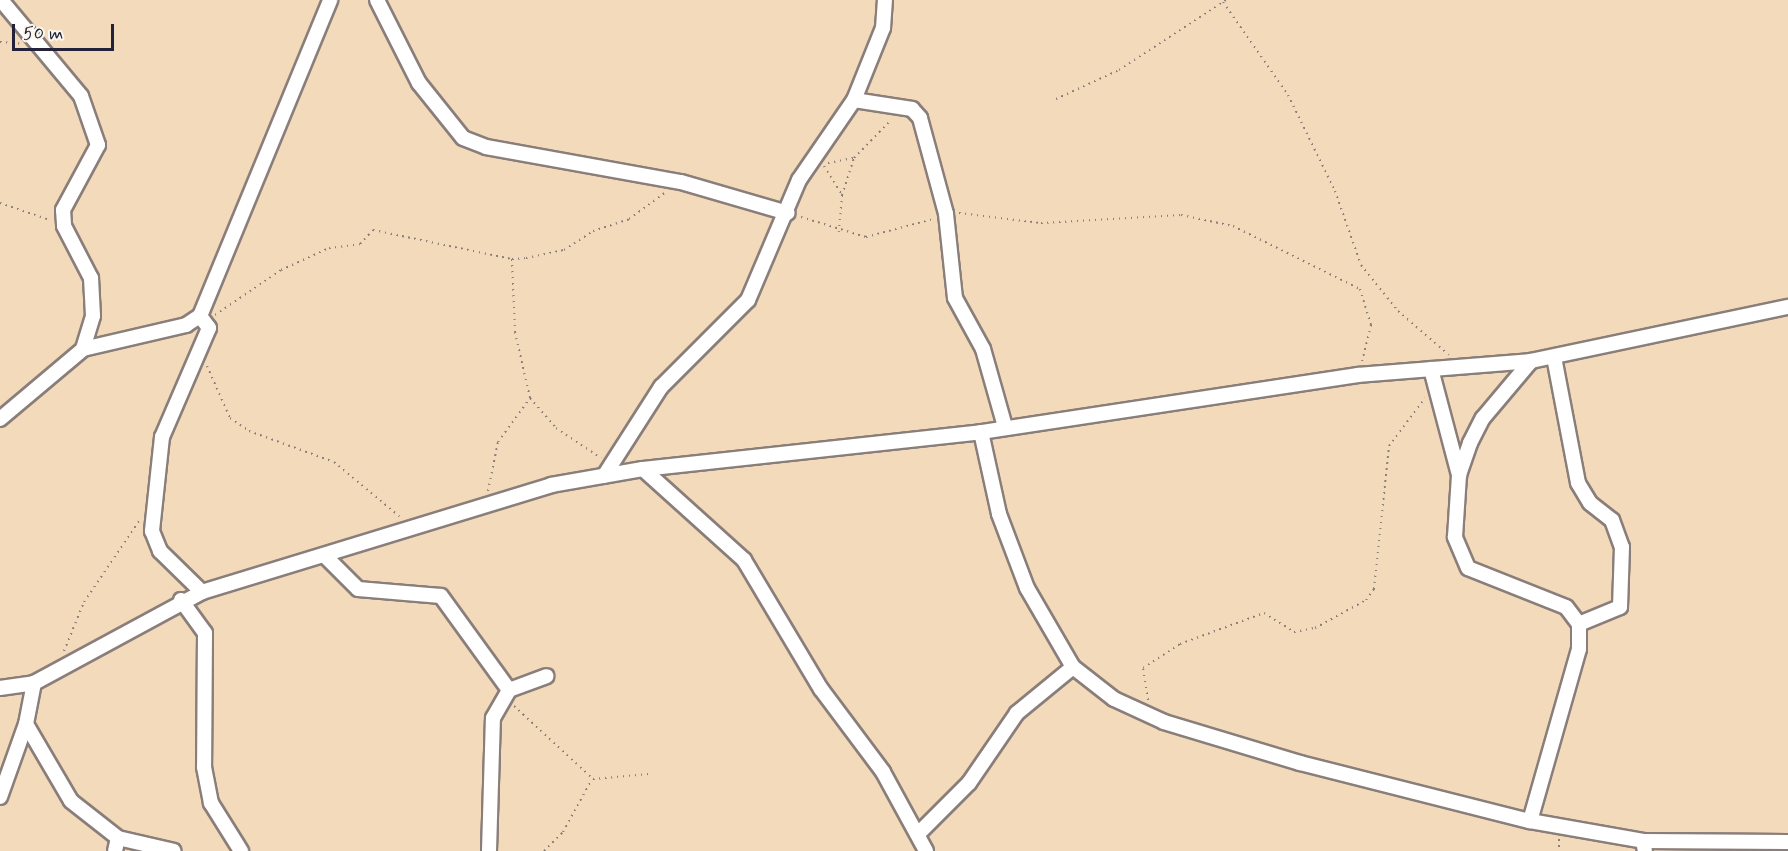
<!DOCTYPE html>
<style>
body{margin:0}
#map{position:relative;width:1788px;height:851px;overflow:hidden;background:#f2daba;font-family:Mynerve,sans-serif}
div>[style]{position:absolute}
.path>*{height:2px;margin-top:-1px;transform-origin:0;background:repeating-linear-gradient(90deg,#8a7e7a 0 1.5px,transparent 0 6px)}
.roads{filter:drop-shadow(2px 0 #8a7e7a) drop-shadow(-2px 0 #8a7e7a) drop-shadow(0 2px #8a7e7a) drop-shadow(0 -2px #8a7e7a)}
.minor>*{height:14px;margin:-7px;padding:0 7px;transform-origin:7px;border-radius:7px;background:#fff}
span{translate:-50% -50%;white-space:nowrap;text-align:center;line-height:1.15;-webkit-text-stroke:6px #fbf7ec;paint-order:stroke}
.scale{position:absolute;left:12px;top:24px;width:102px;height:27px;box-sizing:border-box;border:3px solid #22223b;border-top:0;padding-left:8px;font-size:18px;line-height:21px;white-space:nowrap;color:#22223b;-webkit-text-stroke:4px #fbf7ec;paint-order:stroke}
</style>
<div id="map">
<div class="path">
<div style="left:1223px;top:2px;width:113px;rotate:55deg"></div>
<div style="left:1288px;top:95px;width:107px;rotate:63.9deg"></div>
<div style="left:1335px;top:191px;width:78px;rotate:70.6deg"></div>
<div style="left:1361px;top:265px;width:59px;rotate:51.2deg"></div>
<div style="left:1398px;top:311px;width:67px;rotate:40.8deg"></div>
<div style="left:0;top:42px;width:21px;rotate:5deg"></div>
<div style="left:1056px;top:99px;width:69px;rotate:-24.7deg"></div>
<div style="left:1119px;top:70px;width:128px;rotate:-33.2deg"></div>
<div style="left:828px;top:163px;width:26px;rotate:-11deg"></div>
<div style="left:854px;top:158px;width:54px;rotate:-45.7deg"></div>
<div style="left:824px;top:166px;width:34px;rotate:58deg"></div>
<div style="left:842px;top:195px;width:37px;rotate:95deg"></div>
<div style="left:842px;top:195px;width:39px;rotate:-72deg"></div>
<div style="left:0;top:203px;width:53px;rotate:18.8deg"></div>
<div style="left:959px;top:213px;width:83px;rotate:7deg"></div>
<div style="left:1041px;top:223px;width:140px;rotate:-3.3deg"></div>
<div style="left:1181px;top:215px;width:53px;rotate:11.9deg"></div>
<div style="left:1233px;top:226px;width:142px;rotate:26.4deg"></div>
<div style="left:1360px;top:289px;width:38px;rotate:73deg"></div>
<div style="left:1371px;top:325px;width:37px;rotate:104deg"></div>
<div style="left:801px;top:217px;width:68px;rotate:17.1deg"></div>
<div style="left:866px;top:237px;width:69px;rotate:-15deg"></div>
<div style="left:512px;top:259px;width:73px;rotate:87.6deg"></div>
<div style="left:515px;top:332px;width:68px;rotate:77.2deg"></div>
<div style="left:530px;top:398px;width:40px;rotate:49deg"></div>
<div style="left:556px;top:428px;width:54px;rotate:33.7deg"></div>
<div style="left:215px;top:315px;width:80px;rotate:-34.3deg"></div>
<div style="left:281px;top:270px;width:53px;rotate:-24.6deg"></div>
<div style="left:329px;top:248px;width:31px;rotate:-7deg"></div>
<div style="left:360px;top:244px;width:19px;rotate:-47deg"></div>
<div style="left:373px;top:230px;width:142px;rotate:11.8deg"></div>
<div style="left:512px;top:259px;width:14px;rotate:-4deg"></div>
<div style="left:526px;top:258px;width:39px;rotate:-12deg"></div>
<div style="left:564px;top:250px;width:35px;rotate:-33deg"></div>
<div style="left:593px;top:231px;width:38px;rotate:-18deg"></div>
<div style="left:629px;top:219px;width:46px;rotate:-36.1deg"></div>
<div style="left:207px;top:366px;width:57px;rotate:66.1deg"></div>
<div style="left:230px;top:418px;width:23px;rotate:34deg"></div>
<div style="left:249px;top:431px;width:90px;rotate:20deg"></div>
<div style="left:334px;top:462px;width:85px;rotate:39.7deg"></div>
<div style="left:488px;top:491px;width:50px;rotate:-78.5deg"></div>
<div style="left:498px;top:442px;width:54px;rotate:-54deg"></div>
<div style="left:64px;top:651px;width:53px;rotate:-67.8deg"></div>
<div style="left:84px;top:602px;width:98px;rotate:-55.8deg"></div>
<div style="left:1148px;top:700px;width:32px;rotate:-99deg"></div>
<div style="left:1143px;top:668px;width:44px;rotate:-33deg"></div>
<div style="left:1180px;top:644px;width:90px;rotate:-20.3deg"></div>
<div style="left:1264px;top:613px;width:36px;rotate:32deg"></div>
<div style="left:1294px;top:632px;width:21px;rotate:-11deg"></div>
<div style="left:1315px;top:628px;width:58px;rotate:-28.8deg"></div>
<div style="left:1366px;top:600px;width:14px;rotate:-54deg"></div>
<div style="left:1374px;top:589px;width:144px;rotate:-84deg"></div>
<div style="left:1389px;top:446px;width:60px;rotate:-53.1deg"></div>
<div style="left:514px;top:706px;width:108px;rotate:42.7deg"></div>
<div style="left:593px;top:779px;width:56px;rotate:-5.1deg"></div>
<div style="left:1559px;top:839px;width:12px;rotate:90deg"></div>
<div style="left:544px;top:851px;width:27px;rotate:-45deg"></div>
<div style="left:563px;top:832px;width:60px;rotate:-61.3deg"></div>
</div>
<div class="roads">
<div class="minor">
<div style="left:1px;top:0;width:125px;rotate:50.2deg"></div>
<div style="left:81px;top:96px;width:52px;rotate:70.9deg"></div>
<div style="left:98px;top:145px;width:74px;rotate:118.3deg"></div>
<div style="left:63px;top:210px;width:16px;rotate:86deg"></div>
<div style="left:64px;top:226px;width:59px;rotate:62.6deg"></div>
<div style="left:91px;top:278px;width:38px;rotate:87deg"></div>
<div style="left:93px;top:316px;width:34px;rotate:107deg"></div>
<div style="left:377px;top:0;width:93px;rotate:63.2deg"></div>
<div style="left:419px;top:83px;width:70px;rotate:51.3deg"></div>
<div style="left:463px;top:138px;width:25px;rotate:21deg"></div>
<div style="left:486px;top:147px;width:198px;rotate:10.2deg"></div>
<div style="left:681px;top:182px;width:111px;rotate:16.2deg"></div>
<div style="left:854px;top:100px;width:59px;rotate:8.8deg"></div>
<div style="left:912px;top:109px;width:12px;rotate:48deg"></div>
<div style="left:920px;top:118px;width:99px;rotate:74.8deg"></div>
<div style="left:946px;top:214px;width:84px;rotate:83.9deg"></div>
<div style="left:955px;top:298px;width:58px;rotate:61.2deg"></div>
<div style="left:983px;top:349px;width:81px;rotate:74.2deg"></div>
<div style="left:200px;top:316px;width:15px;rotate:53deg"></div>
<div style="left:209px;top:328px;width:119px;rotate:113.3deg"></div>
<div style="left:162px;top:437px;width:95px;rotate:96.1deg"></div>
<div style="left:152px;top:531px;width:22px;rotate:68deg"></div>
<div style="left:160px;top:551px;width:59px;rotate:44.3deg"></div>
<div style="left:1554px;top:357px;width:128px;rotate:79.2deg"></div>
<div style="left:1578px;top:483px;width:23px;rotate:59deg"></div>
<div style="left:1590px;top:503px;width:28px;rotate:38deg"></div>
<div style="left:1612px;top:520px;width:29px;rotate:70deg"></div>
<div style="left:1622px;top:547px;width:60px;rotate:91.9deg"></div>
<div style="left:1620px;top:607px;width:44px;rotate:157.5deg"></div>
<div style="left:1431px;top:369px;width:110px;rotate:75.2deg"></div>
<div style="left:0;top:419px;width:109px;rotate:-40.1deg"></div>
<div style="left:83px;top:349px;width:106px;rotate:-13.1deg"></div>
<div style="left:186px;top:325px;width:17px;rotate:-33deg"></div>
<div style="left:200px;top:316px;width:342px;rotate:-67.6deg"></div>
<div style="left:981px;top:432px;width:84px;rotate:77.6deg"></div>
<div style="left:999px;top:514px;width:79px;rotate:69.3deg"></div>
<div style="left:1027px;top:588px;width:91px;rotate:59.8deg"></div>
<div style="left:1073px;top:667px;width:52px;rotate:38deg"></div>
<div style="left:1114px;top:699px;width:55px;rotate:24.7deg"></div>
<div style="left:1164px;top:722px;width:142px;rotate:16.8deg"></div>
<div style="left:1300px;top:763px;width:237px;rotate:14.2deg"></div>
<div style="left:1530px;top:821px;width:115px;rotate:10deg"></div>
<div style="left:1643px;top:841px;width:10px;rotate:79deg"></div>
<div style="left:643px;top:469px;width:136px;rotate:42deg"></div>
<div style="left:744px;top:560px;width:150px;rotate:59.2deg"></div>
<div style="left:821px;top:689px;width:104px;rotate:53.2deg"></div>
<div style="left:883px;top:772px;width:90px;rotate:61.4deg"></div>
<div style="left:604px;top:476px;width:106px;rotate:-57.4deg"></div>
<div style="left:661px;top:387px;width:123px;rotate:-45deg"></div>
<div style="left:748px;top:300px;width:130px;rotate:-67deg"></div>
<div style="left:799px;top:180px;width:97px;rotate:-55.5deg"></div>
<div style="left:854px;top:100px;width:78px;rotate:-68.1deg"></div>
<div style="left:883px;top:28px;width:28px;rotate:-86deg"></div>
<div style="left:326px;top:557px;width:45px;rotate:45deg"></div>
<div style="left:358px;top:589px;width:83px;rotate:4.8deg"></div>
<div style="left:441px;top:596px;width:116px;rotate:54.1deg"></div>
<div style="left:181px;top:600px;width:41px;rotate:54deg"></div>
<div style="left:205px;top:633px;width:134px;rotate:90.4deg"></div>
<div style="left:204px;top:767px;width:37px;rotate:79deg"></div>
<div style="left:211px;top:803px;width:57px;rotate:58deg"></div>
<div style="left:0;top:688px;width:34px;rotate:-8deg"></div>
<div style="left:34px;top:683px;width:191px;rotate:-28.4deg"></div>
<div style="left:202px;top:592px;width:365px;rotate:-17deg"></div>
<div style="left:551px;top:485px;width:93px;rotate:-9.9deg"></div>
<div style="left:643px;top:469px;width:340px;rotate:-6.2deg"></div>
<div style="left:981px;top:432px;width:381px;rotate:-8.6deg"></div>
<div style="left:1358px;top:375px;width:174px;rotate:-4.6deg"></div>
<div style="left:1531px;top:361px;width:263px;rotate:-11.9deg"></div>
<div style="left:26px;top:724px;width:89px;rotate:59.7deg"></div>
<div style="left:71px;top:801px;width:60px;rotate:38.2deg"></div>
<div style="left:118px;top:838px;width:13px;rotate:103deg"></div>
<div style="left:0;top:797px;width:77px;rotate:-70.4deg"></div>
<div style="left:26px;top:724px;width:42px;rotate:-79deg"></div>
<div style="left:1530px;top:821px;width:179px;rotate:-74.1deg"></div>
<div style="left:1579px;top:649px;width:25px;rotate:-90deg"></div>
<div style="left:1579px;top:624px;width:21px;rotate:-127deg"></div>
<div style="left:1566px;top:607px;width:105px;rotate:-158.3deg"></div>
<div style="left:1468px;top:568px;width:34px;rotate:-113deg"></div>
<div style="left:1455px;top:537px;width:62px;rotate:-86.3deg"></div>
<div style="left:1459px;top:475px;width:34px;rotate:-71deg"></div>
<div style="left:1470px;top:443px;width:28px;rotate:-63deg"></div>
<div style="left:1483px;top:418px;width:75px;rotate:-49.9deg"></div>
<div style="left:919px;top:833px;width:71px;rotate:-45deg"></div>
<div style="left:969px;top:783px;width:85px;rotate:-55.6deg"></div>
<div style="left:1017px;top:713px;width:72px;rotate:-39.4deg"></div>
<div style="left:118px;top:838px;width:57px;rotate:13.1deg"></div>
<div style="left:1643px;top:841px;width:145px;rotate:0.4deg"></div>
<div style="left:489px;top:851px;width:133px;rotate:-88.3deg"></div>
<div style="left:493px;top:718px;width:32px;rotate:-60deg"></div>
<div style="left:509px;top:690px;width:40px;rotate:-20.2deg"></div>
</div>
</div>
<div class="scale">50 m</div>
</div>
